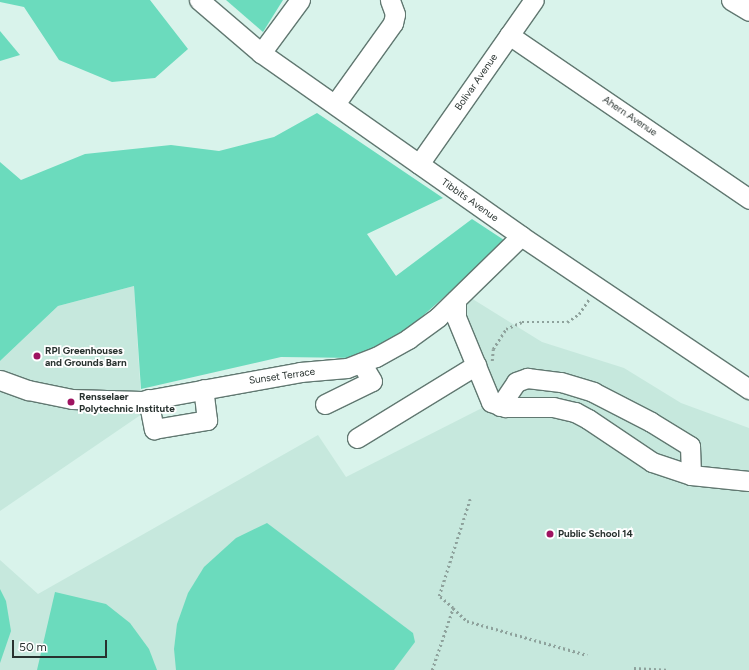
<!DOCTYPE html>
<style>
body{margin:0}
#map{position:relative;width:749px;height:670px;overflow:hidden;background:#d9f3eb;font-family:Figtree,sans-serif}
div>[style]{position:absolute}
.built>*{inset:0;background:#c6e8dd}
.green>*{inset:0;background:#6bdbbd}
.path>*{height:2.5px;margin-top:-1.25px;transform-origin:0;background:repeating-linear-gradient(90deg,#8ea29c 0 2px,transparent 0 5px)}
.roads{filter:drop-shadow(1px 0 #617871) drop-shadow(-1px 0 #617871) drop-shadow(0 1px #617871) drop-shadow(0 -1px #617871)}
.minor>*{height:19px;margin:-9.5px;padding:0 9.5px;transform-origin:9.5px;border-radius:9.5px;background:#fff}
.dots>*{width:11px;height:11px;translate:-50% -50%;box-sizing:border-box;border:2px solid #fff;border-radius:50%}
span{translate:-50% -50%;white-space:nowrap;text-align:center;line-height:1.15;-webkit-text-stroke:3.5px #fff;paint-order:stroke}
.street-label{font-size:10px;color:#28322f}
.poi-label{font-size:10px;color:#28322f;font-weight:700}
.left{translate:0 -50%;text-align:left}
.scale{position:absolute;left:12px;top:640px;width:95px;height:18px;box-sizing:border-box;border:2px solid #28322f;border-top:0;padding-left:5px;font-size:12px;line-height:14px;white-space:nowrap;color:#28322f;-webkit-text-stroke:3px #fff;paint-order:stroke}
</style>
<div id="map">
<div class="built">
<div style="clip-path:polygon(134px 286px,142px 414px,0 511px,0 361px,58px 306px)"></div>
<div style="clip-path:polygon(471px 298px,542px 342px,624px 368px,681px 403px,749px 428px,749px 670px,0 670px,0 560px,38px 594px,318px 435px,346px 477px,482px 408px,447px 323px)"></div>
</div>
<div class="green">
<div style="clip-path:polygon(0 0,150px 0,188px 49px,155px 78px,112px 82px,59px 60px,24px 7px,0 2px)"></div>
<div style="clip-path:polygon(226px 0,283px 0,263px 32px)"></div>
<div style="clip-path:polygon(0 31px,20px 55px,0 61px)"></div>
<div style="clip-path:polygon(317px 113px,443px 198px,367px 234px,396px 276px,472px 219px,507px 242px,410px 327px,358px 358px,281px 357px,141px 389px,134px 286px,58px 306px,0 361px,0 162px,21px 180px,85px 154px,171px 145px,219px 151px,274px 137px)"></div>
<div style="clip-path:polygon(267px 523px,413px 633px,415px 642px,394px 670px,176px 670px,174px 649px,177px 624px,188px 593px,204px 567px,236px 538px)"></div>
<div style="clip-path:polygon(0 589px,6px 601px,11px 631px,0 663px)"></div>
<div style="clip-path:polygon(55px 592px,106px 604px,130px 623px,149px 649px,157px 670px,37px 670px)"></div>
</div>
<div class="path">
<div style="left:492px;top:361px;width:12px;rotate:-85deg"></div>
<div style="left:493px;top:349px;width:24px;rotate:-57deg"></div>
<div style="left:506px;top:329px;width:17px;rotate:-24deg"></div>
<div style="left:522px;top:322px;width:45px"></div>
<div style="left:567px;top:322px;width:14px;rotate:-34deg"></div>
<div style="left:579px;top:314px;width:18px;rotate:-56deg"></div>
<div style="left:453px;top:608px;width:19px;rotate:43deg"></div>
<div style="left:467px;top:621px;width:125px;rotate:15.8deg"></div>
<div style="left:634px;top:668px;width:33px;rotate:3deg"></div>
<div style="left:432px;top:670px;width:65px;rotate:-71.3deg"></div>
<div style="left:453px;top:608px;width:18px;rotate:-139deg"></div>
<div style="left:439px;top:596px;width:102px;rotate:-72.3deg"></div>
</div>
<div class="roads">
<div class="minor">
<div style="left:199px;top:0;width:82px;rotate:40.5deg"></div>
<div style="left:261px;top:53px;width:318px;rotate:35.1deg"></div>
<div style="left:521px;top:236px;width:275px;rotate:33.9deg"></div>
<div style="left:731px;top:0;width:21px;rotate:31deg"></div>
<div style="left:509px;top:35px;width:291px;rotate:34.3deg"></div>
<div style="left:261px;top:53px;width:66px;rotate:-53.7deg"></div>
<div style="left:335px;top:104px;width:100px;rotate:-54.4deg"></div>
<div style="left:393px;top:23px;width:9px;rotate:-77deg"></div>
<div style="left:395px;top:14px;width:15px;rotate:-110deg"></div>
<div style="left:419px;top:164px;width:200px;rotate:-55deg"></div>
<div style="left:456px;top:300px;width:17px;rotate:90deg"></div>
<div style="left:456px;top:317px;width:92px;rotate:67.6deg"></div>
<div style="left:491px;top:402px;width:15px;rotate:20deg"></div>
<div style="left:505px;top:407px;width:48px"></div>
<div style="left:553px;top:407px;width:23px;rotate:13deg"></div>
<div style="left:575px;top:412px;width:15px;rotate:28deg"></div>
<div style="left:588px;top:419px;width:77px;rotate:33.9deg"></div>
<div style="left:652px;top:462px;width:41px;rotate:18.4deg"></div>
<div style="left:691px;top:475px;width:58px;rotate:5.9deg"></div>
<div style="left:0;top:380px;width:30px;rotate:20deg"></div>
<div style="left:28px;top:390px;width:45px;rotate:11.6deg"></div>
<div style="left:72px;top:399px;width:69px;rotate:1.7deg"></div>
<div style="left:141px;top:401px;width:162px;rotate:-10.3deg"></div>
<div style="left:300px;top:372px;width:47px;rotate:-4.9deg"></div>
<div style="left:347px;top:368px;width:31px;rotate:-21deg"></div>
<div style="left:376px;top:357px;width:37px;rotate:-29deg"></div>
<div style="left:408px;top:339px;width:37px;rotate:-36deg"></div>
<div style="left:438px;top:317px;width:116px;rotate:-44.3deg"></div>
<div style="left:148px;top:399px;width:31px;rotate:79deg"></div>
<div style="left:154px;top:429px;width:54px;rotate:-9.6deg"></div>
<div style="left:207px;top:420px;width:31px;rotate:-97deg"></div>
<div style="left:325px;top:404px;width:52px;rotate:-26.1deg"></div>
<div style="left:372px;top:381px;width:21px;rotate:-121deg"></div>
<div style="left:500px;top:406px;width:29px;rotate:-56deg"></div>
<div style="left:516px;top:382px;width:12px;rotate:-20deg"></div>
<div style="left:527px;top:378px;width:34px;rotate:7deg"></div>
<div style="left:561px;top:382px;width:34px;rotate:17deg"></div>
<div style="left:593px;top:392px;width:65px;rotate:27.3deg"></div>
<div style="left:651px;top:422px;width:46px;rotate:31.6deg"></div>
<div style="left:690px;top:446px;width:29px;rotate:88deg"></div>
<div style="left:357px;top:438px;width:140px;rotate:-31.5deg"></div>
</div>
</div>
<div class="dots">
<div style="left:37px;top:356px;background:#9e1360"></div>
<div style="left:71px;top:402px;background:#9e1360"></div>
<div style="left:550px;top:534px;background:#9e1360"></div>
</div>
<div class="street-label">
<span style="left:476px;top:82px;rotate:-55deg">Bolivar Avenue</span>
<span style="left:630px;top:116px;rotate:34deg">Ahern Avenue</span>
<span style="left:470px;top:200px;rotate:35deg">Tibbits Avenue</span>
<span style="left:282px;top:376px;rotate:-8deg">Sunset Terrace</span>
</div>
<div class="poi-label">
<span class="left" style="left:45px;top:356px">RPI Greenhouses<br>and Grounds Barn</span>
<span class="left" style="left:79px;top:402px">Rensselaer<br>Polytechnic Institute</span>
<span class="left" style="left:558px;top:534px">Public School 14</span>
</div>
<div class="scale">50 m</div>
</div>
